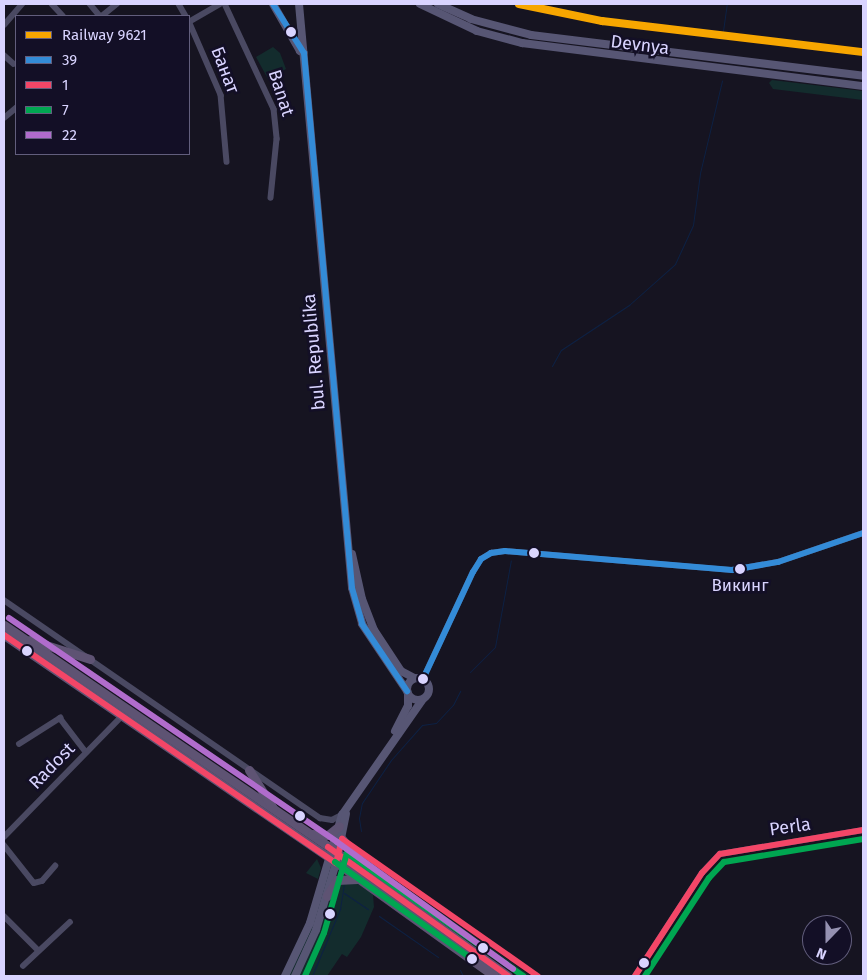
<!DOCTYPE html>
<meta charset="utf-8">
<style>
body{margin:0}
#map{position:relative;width:867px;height:980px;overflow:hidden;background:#161421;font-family:"Fira Sans",sans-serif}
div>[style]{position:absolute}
.green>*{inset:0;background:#132c2d}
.stream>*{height:1px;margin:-0.5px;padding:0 0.5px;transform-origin:0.5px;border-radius:0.5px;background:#0d2144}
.street>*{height:5.5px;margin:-2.75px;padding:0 2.75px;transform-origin:2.75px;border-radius:2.75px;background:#4a4962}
.secondary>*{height:8px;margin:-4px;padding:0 4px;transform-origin:4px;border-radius:4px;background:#575674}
.secondary>.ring{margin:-4px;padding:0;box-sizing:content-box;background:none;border:8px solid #575674;border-radius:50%}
.primary>*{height:9px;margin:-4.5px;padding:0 4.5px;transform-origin:4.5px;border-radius:4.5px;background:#5e5373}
.bus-1>*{height:6px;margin:-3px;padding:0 3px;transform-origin:3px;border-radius:3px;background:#338bd7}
.bus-2>*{height:6px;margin:-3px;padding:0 3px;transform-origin:3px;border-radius:3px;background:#f34667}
.bus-3>*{height:6px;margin:-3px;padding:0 3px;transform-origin:3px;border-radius:3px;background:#00a651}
.bus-4>*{height:6px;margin:-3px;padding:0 3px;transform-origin:3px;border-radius:3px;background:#b06ccc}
.rail-1>*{height:8px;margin:-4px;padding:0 4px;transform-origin:4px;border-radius:4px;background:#f7a600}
.dots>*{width:14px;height:14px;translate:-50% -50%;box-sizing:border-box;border:2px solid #130f26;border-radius:50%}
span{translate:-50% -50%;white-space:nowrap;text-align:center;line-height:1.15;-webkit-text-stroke:5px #130f26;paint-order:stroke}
.bus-label{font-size:17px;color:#d9d4ff}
.street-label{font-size:18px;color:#d9d4ff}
.frame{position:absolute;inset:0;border:5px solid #d9d4ff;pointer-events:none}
.legend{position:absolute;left:15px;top:15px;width:175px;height:140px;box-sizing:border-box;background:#130f26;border:1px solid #625e7d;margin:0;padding:6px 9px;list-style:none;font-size:15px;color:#d9d4ff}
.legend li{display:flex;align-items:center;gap:10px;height:25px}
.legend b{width:25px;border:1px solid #625e7d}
.north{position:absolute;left:802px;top:915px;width:50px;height:50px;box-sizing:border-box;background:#130f26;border:1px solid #625e7d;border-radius:50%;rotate:202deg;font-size:14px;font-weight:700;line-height:20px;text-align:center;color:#d9d4ff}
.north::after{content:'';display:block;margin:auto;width:18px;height:22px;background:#9591b1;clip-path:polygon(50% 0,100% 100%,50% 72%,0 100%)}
</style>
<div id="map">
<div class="green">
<div style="clip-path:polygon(273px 47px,280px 53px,286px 69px,268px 79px,256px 57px)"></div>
<div style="clip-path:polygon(772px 80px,863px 91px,863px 100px,773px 89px,769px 83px)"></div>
<div style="clip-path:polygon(354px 849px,369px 862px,531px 976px,517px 976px,483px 946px,362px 861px)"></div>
<div style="clip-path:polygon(317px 859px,321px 868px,318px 879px,306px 873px)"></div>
<div style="clip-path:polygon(326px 871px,333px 873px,327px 893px,344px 877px,365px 884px,373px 895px,374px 907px,361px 937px,347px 957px,342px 954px,327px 976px,285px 976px,305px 937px)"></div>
</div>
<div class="stream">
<div style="left:723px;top:31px;width:27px;rotate:-82deg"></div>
<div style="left:552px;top:366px;width:18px;rotate:-61deg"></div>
<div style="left:561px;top:350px;width:82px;rotate:-33.5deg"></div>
<div style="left:629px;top:305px;width:62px;rotate:-41.7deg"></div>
<div style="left:675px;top:264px;width:43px;rotate:-65.2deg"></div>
<div style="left:693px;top:225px;width:52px;rotate:-82.3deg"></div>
<div style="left:700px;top:173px;width:95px;rotate:-76.6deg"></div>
<div style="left:470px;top:672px;width:35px;rotate:-45deg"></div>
<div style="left:495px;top:647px;width:88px;rotate:-79.6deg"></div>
<div style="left:361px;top:831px;width:13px;rotate:-99deg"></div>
<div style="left:359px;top:818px;width:15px;rotate:-79deg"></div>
<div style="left:362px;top:803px;width:52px;rotate:-56deg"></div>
<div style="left:391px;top:760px;width:47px;rotate:-48.5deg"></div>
<div style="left:422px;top:725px;width:14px;rotate:-8deg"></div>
<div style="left:436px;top:723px;width:25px;rotate:-47deg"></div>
<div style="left:453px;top:705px;width:16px;rotate:-63deg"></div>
<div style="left:344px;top:893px;width:29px;rotate:34deg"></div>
<div style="left:379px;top:916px;width:72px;rotate:34.8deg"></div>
<div style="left:460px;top:970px;width:7px;rotate:63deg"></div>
<div style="left:312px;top:976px;width:73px;rotate:-67.3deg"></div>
<div style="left:340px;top:909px;width:24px;rotate:-81deg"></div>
</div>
<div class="street">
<div style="left:52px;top:4px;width:16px;rotate:47deg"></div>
<div style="left:90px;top:4px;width:16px;rotate:50deg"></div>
<div style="left:179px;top:4px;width:14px;rotate:60deg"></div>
<div style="left:225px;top:4px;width:116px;rotate:65deg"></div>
<div style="left:274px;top:109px;width:30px;rotate:84deg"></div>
<div style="left:277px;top:139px;width:59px;rotate:95.8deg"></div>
<div style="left:102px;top:16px;width:19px;rotate:-39deg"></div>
<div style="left:189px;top:21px;width:81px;rotate:66.6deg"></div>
<div style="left:221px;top:95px;width:67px;rotate:84.9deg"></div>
<div style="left:189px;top:22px;width:36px;rotate:-30deg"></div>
<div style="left:4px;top:25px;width:28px;rotate:-49deg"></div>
<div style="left:4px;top:55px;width:13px;rotate:42deg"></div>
<div style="left:4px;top:118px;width:16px;rotate:-40deg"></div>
<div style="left:4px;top:600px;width:384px;rotate:34.6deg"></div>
<div style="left:320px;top:818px;width:12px;rotate:9deg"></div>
<div style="left:332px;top:820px;width:11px;rotate:-27deg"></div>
<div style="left:423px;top:679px;width:118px;rotate:-65deg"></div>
<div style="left:473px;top:572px;width:15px;rotate:-58deg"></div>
<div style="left:481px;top:559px;width:12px;rotate:-31deg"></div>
<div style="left:491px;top:553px;width:14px;rotate:-8deg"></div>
<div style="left:505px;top:551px;width:228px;rotate:4.8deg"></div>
<div style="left:732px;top:570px;width:47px;rotate:-9.9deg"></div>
<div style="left:778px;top:562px;width:90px;rotate:-18.8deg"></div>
<div style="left:19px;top:744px;width:49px;rotate:-32.4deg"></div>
<div style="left:60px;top:718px;width:43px;rotate:52.6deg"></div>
<div style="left:4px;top:837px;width:169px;rotate:-45.7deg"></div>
<div style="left:4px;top:845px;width:48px;rotate:51.7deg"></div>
<div style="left:34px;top:883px;width:8px;rotate:-14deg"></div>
<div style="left:42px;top:881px;width:20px;rotate:-49deg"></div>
<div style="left:4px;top:916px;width:48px;rotate:45deg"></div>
<div style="left:23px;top:966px;width:64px;rotate:-43.1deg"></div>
<div style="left:635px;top:976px;width:123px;rotate:-57deg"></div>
<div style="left:702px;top:873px;width:26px;rotate:-47deg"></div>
<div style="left:720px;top:854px;width:145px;rotate:-9.5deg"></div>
</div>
<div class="secondary">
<div style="left:273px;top:4px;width:54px;rotate:60.1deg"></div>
<div style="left:300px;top:51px;width:4px;rotate:27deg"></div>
<div style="left:299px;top:4px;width:586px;rotate:84.81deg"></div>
<div style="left:352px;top:588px;width:37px;rotate:74deg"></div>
<div style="left:362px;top:624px;width:81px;rotate:56.1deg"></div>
<div style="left:420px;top:4px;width:63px;rotate:25.3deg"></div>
<div style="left:477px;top:31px;width:47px;rotate:14.9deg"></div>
<div style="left:522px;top:43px;width:344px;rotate:7.2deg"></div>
<div style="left:438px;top:4px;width:36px;rotate:24deg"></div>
<div style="left:471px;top:19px;width:62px;rotate:14.9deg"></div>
<div style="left:531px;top:35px;width:335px;rotate:7deg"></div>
<div style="left:352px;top:554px;width:46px;rotate:77.5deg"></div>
<div style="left:362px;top:599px;width:33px;rotate:69deg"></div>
<div style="left:374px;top:630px;width:49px;rotate:56.6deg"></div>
<div style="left:401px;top:671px;width:15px;rotate:28deg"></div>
<div class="ring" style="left:407px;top:678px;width:14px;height:14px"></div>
<div style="left:395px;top:731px;width:28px;rotate:-63deg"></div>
<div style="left:408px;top:706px;width:12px;rotate:-90deg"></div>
<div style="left:285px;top:976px;width:59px;rotate:-64.7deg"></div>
<div style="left:310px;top:923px;width:113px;rotate:-73.5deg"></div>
<div style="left:342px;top:815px;width:141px;rotate:-55.1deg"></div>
<div style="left:295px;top:976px;width:51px;rotate:-65.5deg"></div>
<div style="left:316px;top:930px;width:70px;rotate:-73.4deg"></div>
<div style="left:336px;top:863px;width:50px;rotate:-78.5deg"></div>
</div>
<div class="primary">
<div style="left:4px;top:625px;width:397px;rotate:34.3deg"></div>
<div style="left:332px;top:849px;width:217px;rotate:35.8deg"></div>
<div style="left:4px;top:635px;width:395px;rotate:34.4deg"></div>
<div style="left:330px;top:858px;width:202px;rotate:35.7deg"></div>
<div style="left:30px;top:640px;width:63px;rotate:17.6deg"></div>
<div style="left:249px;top:770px;width:45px;rotate:57.7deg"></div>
<div style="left:312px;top:834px;width:16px;rotate:4deg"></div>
<div style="left:328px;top:835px;width:14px;rotate:-39deg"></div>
<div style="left:342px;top:839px;width:40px;rotate:51deg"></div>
<div style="left:327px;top:896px;width:19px;rotate:-58deg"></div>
<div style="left:337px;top:880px;width:20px;rotate:-3deg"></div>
</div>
<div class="bus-1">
<div style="left:273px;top:4px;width:58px;rotate:57.7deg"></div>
<div style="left:304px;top:53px;width:537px;rotate:84.87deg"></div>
<div style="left:352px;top:588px;width:37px;rotate:74deg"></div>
<div style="left:362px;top:624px;width:81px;rotate:56.1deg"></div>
<div style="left:423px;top:679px;width:118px;rotate:-65deg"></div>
<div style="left:473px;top:572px;width:15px;rotate:-58deg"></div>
<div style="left:481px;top:559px;width:12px;rotate:-31deg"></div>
<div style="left:491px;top:553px;width:14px;rotate:-8deg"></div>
<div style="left:505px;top:551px;width:228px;rotate:4.8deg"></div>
<div style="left:732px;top:570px;width:47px;rotate:-9.9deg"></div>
<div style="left:778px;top:562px;width:90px;rotate:-18.8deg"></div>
</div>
<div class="bus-2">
<div style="left:4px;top:635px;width:403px;rotate:34.5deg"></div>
<div style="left:336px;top:863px;width:25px;rotate:-76deg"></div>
<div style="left:342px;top:839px;width:239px;rotate:35deg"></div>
<div style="left:328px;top:847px;width:221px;rotate:35.6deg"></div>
<div style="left:635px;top:976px;width:123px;rotate:-57deg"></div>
<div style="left:702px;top:873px;width:26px;rotate:-47deg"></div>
<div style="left:720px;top:854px;width:145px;rotate:-9.5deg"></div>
</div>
<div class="bus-3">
<div style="left:335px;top:862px;width:168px;rotate:35.3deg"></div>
<div style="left:305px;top:976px;width:47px;rotate:-66.2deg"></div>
<div style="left:324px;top:933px;width:83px;rotate:-74deg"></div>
<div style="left:347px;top:853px;width:215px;rotate:34.9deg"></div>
<div style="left:645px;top:976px;width:117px;rotate:-56.9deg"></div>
<div style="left:709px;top:878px;width:22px;rotate:-47deg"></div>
<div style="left:724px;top:862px;width:141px;rotate:-9.4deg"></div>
</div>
<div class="bus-4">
<div style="left:9px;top:618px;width:397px;rotate:34.3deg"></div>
<div style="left:337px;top:842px;width:217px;rotate:35.8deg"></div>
</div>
<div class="rail-1">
<div style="left:519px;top:4px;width:85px;rotate:11.6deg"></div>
<div style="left:602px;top:21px;width:263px;rotate:6.8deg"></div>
</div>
<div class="dots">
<div style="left:291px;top:32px;background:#d9d4ff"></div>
<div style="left:534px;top:553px;background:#d9d4ff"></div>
<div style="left:740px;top:569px;background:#d9d4ff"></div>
<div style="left:27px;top:651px;background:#d9d4ff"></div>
<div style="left:423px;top:679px;background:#d9d4ff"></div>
<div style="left:300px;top:816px;background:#d9d4ff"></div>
<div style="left:330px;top:914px;background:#d9d4ff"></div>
<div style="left:483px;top:948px;background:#d9d4ff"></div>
<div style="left:472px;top:959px;background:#d9d4ff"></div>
<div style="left:644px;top:963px;background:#d9d4ff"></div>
</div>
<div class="bus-label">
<span style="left:740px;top:586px">Викинг</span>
</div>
<div class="street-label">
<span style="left:640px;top:45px;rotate:7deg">Devnya</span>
<span style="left:225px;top:70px;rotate:69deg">Банат</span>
<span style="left:281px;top:93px;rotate:72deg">Banat</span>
<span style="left:314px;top:352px;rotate:-95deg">bul. Republika</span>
<span style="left:52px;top:766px;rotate:-46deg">Radost</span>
<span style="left:790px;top:827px;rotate:-8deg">Perla</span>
</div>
<div class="frame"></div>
<ul class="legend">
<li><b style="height:6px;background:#f7a600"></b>Railway 9621</li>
<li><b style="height:6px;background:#338bd7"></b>39</li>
<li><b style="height:6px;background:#f34667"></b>1</li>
<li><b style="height:6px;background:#00a651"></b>7</li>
<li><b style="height:6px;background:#b06ccc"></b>22</li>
</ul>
<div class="north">N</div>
</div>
